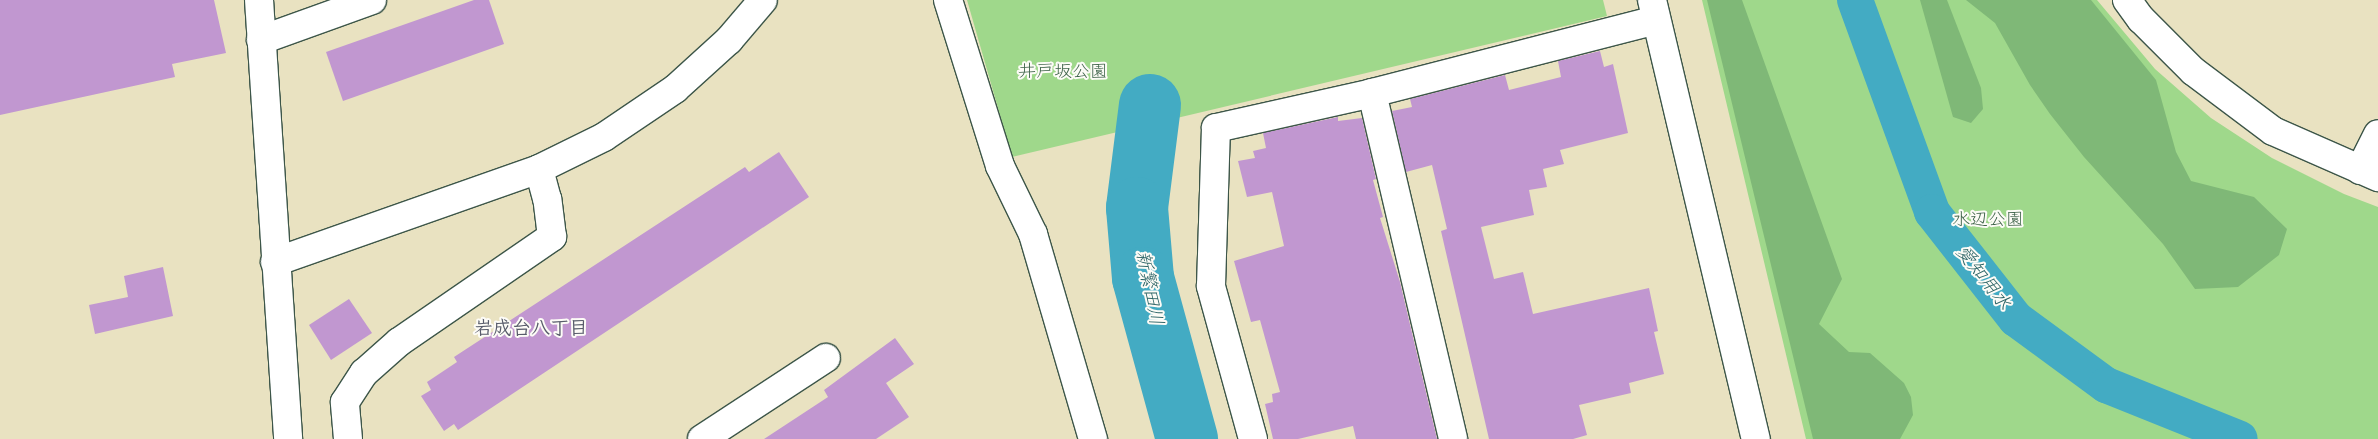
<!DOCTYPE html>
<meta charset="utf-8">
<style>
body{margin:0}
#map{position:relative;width:2378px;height:439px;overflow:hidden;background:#e9e2c1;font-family:"Balsamiq Sans","Klee One",sans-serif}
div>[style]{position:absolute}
.green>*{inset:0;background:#9fd88b}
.forest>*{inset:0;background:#7fb877}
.canal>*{height:36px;margin:-18px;padding:0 18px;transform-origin:18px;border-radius:18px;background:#43abc3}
.river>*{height:62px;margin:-31px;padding:0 31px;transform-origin:31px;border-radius:31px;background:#43abc3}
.building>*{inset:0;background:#c197d0}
.roads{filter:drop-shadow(1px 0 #3d5649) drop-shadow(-1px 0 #3d5649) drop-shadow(0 1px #3d5649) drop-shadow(0 -1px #3d5649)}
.minor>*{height:28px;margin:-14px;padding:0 14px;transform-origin:14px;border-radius:14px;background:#fff}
span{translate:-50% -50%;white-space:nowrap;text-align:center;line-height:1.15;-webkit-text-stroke:4px #fdfcf7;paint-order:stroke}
.park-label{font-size:18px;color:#3f644a}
.water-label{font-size:19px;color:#2c6466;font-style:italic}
.neighbourhood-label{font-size:19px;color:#585c6b;font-weight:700}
</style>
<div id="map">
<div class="green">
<div style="clip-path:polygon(967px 0,1603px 0,1607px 16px,1012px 157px)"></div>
<div style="clip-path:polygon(1702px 0,2097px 0,2155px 69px,2211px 118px,2272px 158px,2344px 194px,2378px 207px,2378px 439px,1806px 439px)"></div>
</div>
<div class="forest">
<div style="clip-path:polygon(1707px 0,1742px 0,1842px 279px,1819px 324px,1849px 352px,1870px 353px,1904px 383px,1911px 397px,1913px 415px,1900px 439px,1813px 439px)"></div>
<div style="clip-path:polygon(1920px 0,1947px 0,1981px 88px,1983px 109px,1971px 123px,1953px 117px)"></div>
<div style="clip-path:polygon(1966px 0,2091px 0,2156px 80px,2176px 152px,2191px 181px,2254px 197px,2287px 229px,2279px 255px,2238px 287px,2195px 289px,2163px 244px,2084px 157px,2050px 114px,2030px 85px,1995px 23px)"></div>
</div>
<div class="canal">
<div style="left:1855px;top:0;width:226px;rotate:70deg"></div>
<div style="left:1932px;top:212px;width:136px;rotate:51.9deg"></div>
<div style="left:2016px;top:319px;width:112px;rotate:36.3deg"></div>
<div style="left:2106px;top:385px;width:144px;rotate:21.9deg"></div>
</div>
<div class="river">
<div style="left:1150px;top:105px;width:104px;rotate:97.2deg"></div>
<div style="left:1137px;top:208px;width:70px;rotate:85.1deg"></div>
<div style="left:1143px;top:278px;width:167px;rotate:74.7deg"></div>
</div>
<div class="building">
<div style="clip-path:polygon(0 0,214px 0,226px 53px,172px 64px,175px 77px,0 115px)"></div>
<div style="clip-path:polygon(474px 0,489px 0,504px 44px,343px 101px,326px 52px)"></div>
<div style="clip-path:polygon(1600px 51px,1604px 67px,1613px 64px,1628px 133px,1560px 150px,1564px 164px,1543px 169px,1547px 187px,1529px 190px,1534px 215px,1481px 227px,1494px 279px,1523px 272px,1533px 314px,1649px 288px,1658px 331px,1654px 332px,1664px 374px,1629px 383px,1631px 393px,1579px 405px,1587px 435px,1573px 439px,1489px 439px,1441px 231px,1447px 229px,1432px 165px,1406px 172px,1392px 111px,1412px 107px,1410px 99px,1505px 75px,1509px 90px,1561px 77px,1558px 61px)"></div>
<div style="clip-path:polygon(1338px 117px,1338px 121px,1362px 118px,1376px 179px,1373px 180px,1383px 217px,1380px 218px,1400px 282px,1437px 439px,1356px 439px,1353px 426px,1298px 439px,1273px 439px,1265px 404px,1273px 402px,1272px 394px,1280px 392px,1260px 320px,1251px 322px,1234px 261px,1284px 246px,1272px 192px,1247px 197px,1238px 161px,1255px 158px,1253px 151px,1266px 148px,1263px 133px)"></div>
<div style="clip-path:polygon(779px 152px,809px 197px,458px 430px,454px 424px,444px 431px,421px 396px,431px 390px,427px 382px,457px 362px,454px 357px,745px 167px,749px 172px)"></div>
<div style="clip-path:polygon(163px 267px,173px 316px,95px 334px,89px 305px,128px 297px,124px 276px)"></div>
<div style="clip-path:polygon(349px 299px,372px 333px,331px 360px,309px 325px)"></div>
<div style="clip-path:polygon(895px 338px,914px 364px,886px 383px,909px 417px,876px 439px,764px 439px,828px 397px,824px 390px)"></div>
</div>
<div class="roads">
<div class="minor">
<div style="left:259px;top:0;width:440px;rotate:86.2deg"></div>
<div style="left:948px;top:0;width:174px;rotate:72.6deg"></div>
<div style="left:1000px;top:166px;width:76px;rotate:64.1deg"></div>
<div style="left:1033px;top:234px;width:214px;rotate:73.7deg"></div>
<div style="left:1652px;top:0;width:451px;rotate:76.7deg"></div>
<div style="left:2127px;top:0;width:24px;rotate:54deg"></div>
<div style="left:2141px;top:19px;width:74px;rotate:45deg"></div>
<div style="left:2193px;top:71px;width:100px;rotate:36.9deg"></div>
<div style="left:2273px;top:131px;width:115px;rotate:23.7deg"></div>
<div style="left:261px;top:40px;width:118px;rotate:-19.8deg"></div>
<div style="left:1372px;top:93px;width:355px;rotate:76.8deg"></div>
<div style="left:2360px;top:170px;width:40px;rotate:-63.4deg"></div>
<div style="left:275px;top:262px;width:280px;rotate:-19.4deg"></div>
<div style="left:539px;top:169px;width:72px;rotate:-26.2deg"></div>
<div style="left:604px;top:137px;width:86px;rotate:-34.1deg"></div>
<div style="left:675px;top:89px;width:73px;rotate:-42.2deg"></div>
<div style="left:729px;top:40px;width:52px;rotate:-49.6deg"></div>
<div style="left:348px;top:439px;width:37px;rotate:-95deg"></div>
<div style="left:345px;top:402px;width:35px;rotate:-57deg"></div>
<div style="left:364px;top:373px;width:47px;rotate:-41.5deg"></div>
<div style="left:399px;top:342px;width:186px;rotate:-34.5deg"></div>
<div style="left:552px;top:237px;width:38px;rotate:-97deg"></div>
<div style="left:547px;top:199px;width:31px;rotate:-105deg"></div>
<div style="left:702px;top:439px;width:148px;rotate:-33.2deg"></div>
<div style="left:1253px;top:439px;width:159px;rotate:-105.4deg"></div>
<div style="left:1211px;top:286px;width:158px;rotate:-88.2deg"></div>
<div style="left:1216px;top:128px;width:160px;rotate:-12.6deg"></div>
<div style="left:1372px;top:93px;width:293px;rotate:-14.4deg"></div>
</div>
</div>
<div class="park-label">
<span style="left:1063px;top:72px">井戸坂公園</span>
<span style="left:1988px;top:220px">水辺公園</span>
</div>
<div class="water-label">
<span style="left:1983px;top:278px;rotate:52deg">愛知用水</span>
<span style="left:1149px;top:288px;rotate:79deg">新繁田川</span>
</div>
<div class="neighbourhood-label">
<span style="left:531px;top:329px">岩成台八丁目</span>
</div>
</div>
